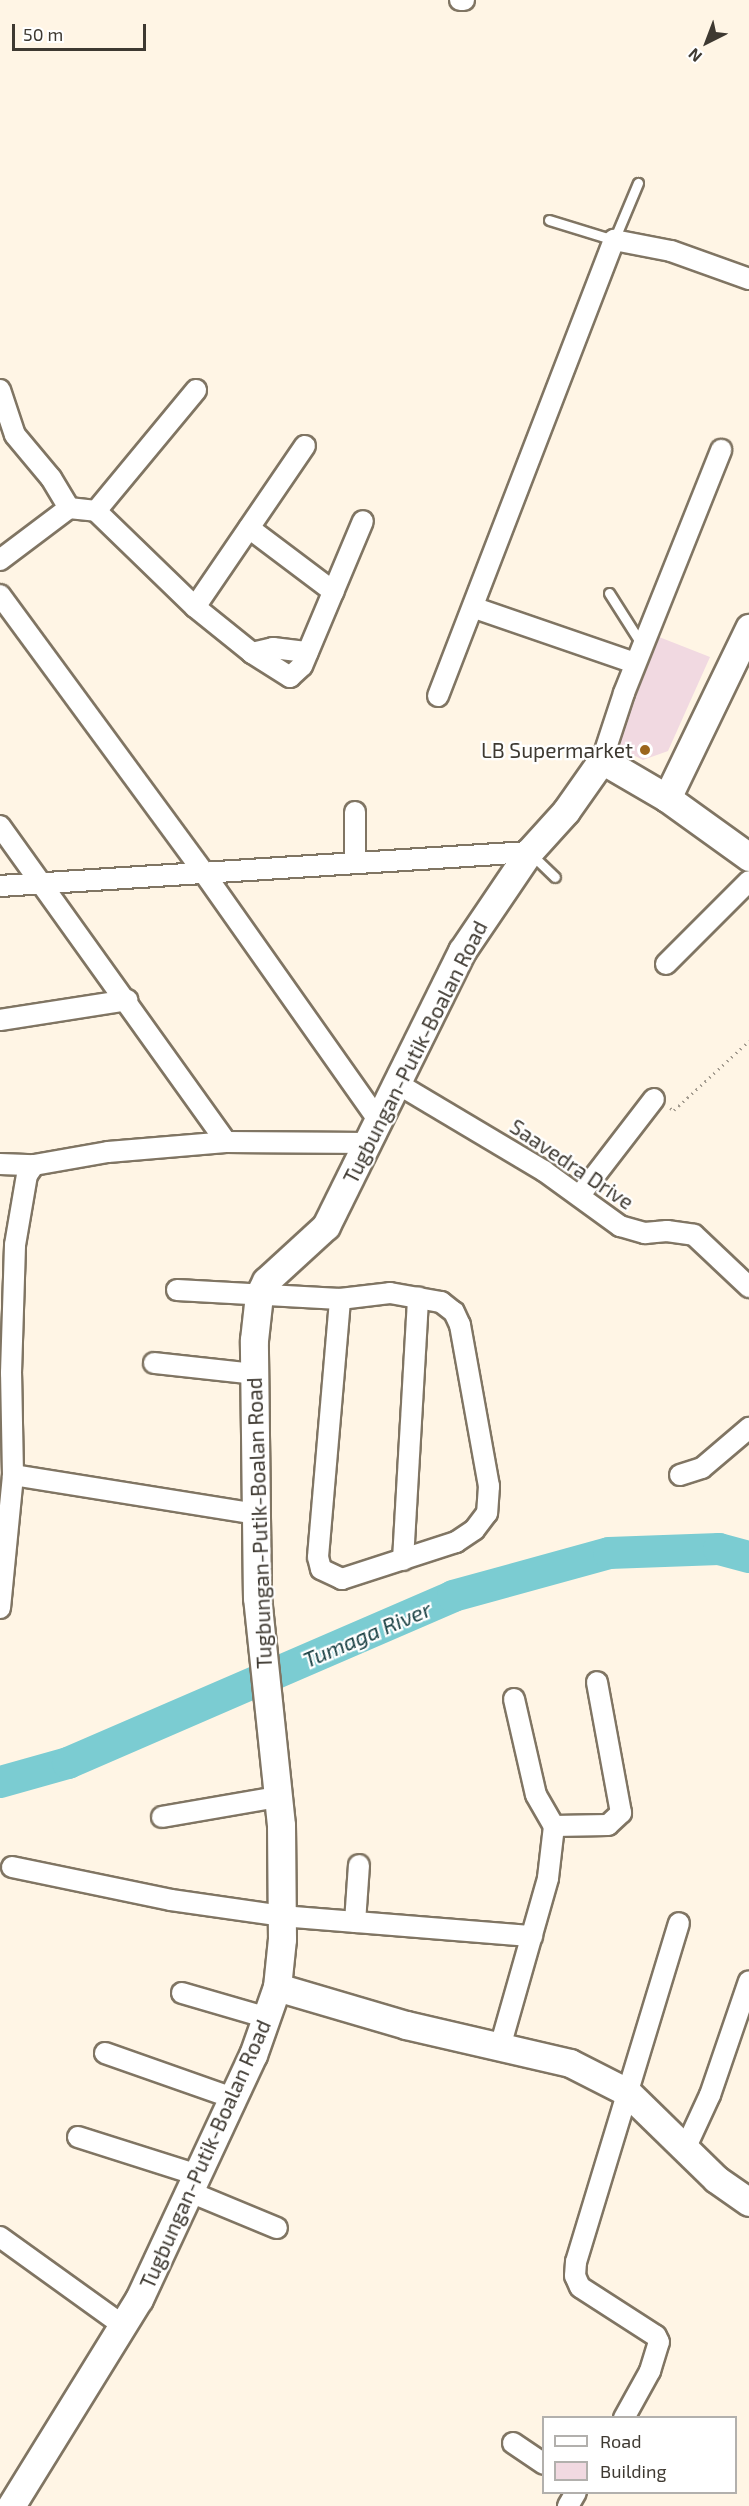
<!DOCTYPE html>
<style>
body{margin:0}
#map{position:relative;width:749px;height:2506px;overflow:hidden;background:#fff5e5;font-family:"Exo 2",sans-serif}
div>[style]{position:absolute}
.river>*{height:32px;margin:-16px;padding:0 16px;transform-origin:16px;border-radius:16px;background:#7bccd2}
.building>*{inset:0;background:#f1d9e1}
.path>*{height:3px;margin-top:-1.5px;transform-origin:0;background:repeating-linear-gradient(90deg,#a39b8f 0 1.5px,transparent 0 6px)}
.roads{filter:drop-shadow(2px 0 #807563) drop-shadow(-2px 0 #807563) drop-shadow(0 2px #807563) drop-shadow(0 -2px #807563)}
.lane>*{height:9px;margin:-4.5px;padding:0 4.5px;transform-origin:4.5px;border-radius:4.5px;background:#fff}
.street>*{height:20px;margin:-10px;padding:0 10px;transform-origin:10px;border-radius:10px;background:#fff}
.secondary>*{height:27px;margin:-13.5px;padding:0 13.5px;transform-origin:13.5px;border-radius:13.5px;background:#fff}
.dots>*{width:16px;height:16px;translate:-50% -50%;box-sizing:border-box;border:3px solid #fff;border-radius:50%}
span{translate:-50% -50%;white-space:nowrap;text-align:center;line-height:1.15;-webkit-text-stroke:4.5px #fff;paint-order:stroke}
.poi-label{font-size:21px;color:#3e3931}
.right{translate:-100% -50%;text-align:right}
.street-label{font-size:21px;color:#3e3931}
.water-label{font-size:22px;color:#183f42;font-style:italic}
.legend{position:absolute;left:542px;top:2416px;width:195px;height:78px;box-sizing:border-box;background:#fff;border:2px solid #b2b0ad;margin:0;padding:8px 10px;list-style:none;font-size:18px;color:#3e3931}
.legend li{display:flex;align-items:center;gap:12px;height:30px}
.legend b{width:30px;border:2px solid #b2b0ad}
.north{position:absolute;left:677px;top:12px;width:60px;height:60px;-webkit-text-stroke:4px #fff;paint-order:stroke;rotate:222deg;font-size:16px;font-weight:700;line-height:24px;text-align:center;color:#3e3931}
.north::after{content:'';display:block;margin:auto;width:21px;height:27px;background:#3e3931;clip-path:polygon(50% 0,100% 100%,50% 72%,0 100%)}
.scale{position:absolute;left:12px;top:24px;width:134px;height:27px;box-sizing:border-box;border:3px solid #3e3931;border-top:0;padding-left:8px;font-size:18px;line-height:21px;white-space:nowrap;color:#3e3931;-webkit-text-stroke:4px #fff;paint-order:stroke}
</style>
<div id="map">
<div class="river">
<div style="left:0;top:1782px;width:71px;rotate:-15.6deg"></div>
<div style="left:68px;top:1763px;width:420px;rotate:-23.4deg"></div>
<div style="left:453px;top:1596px;width:162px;rotate:-15.4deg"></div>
<div style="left:609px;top:1553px;width:110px;rotate:-2.1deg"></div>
<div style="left:719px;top:1549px;width:31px;rotate:15deg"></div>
</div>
<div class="building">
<div style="clip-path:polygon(654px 635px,710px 657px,668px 751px,643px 760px,610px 743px)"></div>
</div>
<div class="path">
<div style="left:670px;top:1108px;width:4px;rotate:27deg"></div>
<div style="left:674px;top:1110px;width:102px;rotate:-42.6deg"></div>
</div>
<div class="roads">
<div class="lane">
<div style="left:549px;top:220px;width:68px;rotate:17.1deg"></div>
<div style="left:614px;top:240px;width:62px;rotate:-67.2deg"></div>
<div style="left:609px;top:593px;width:62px;rotate:57.6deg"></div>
<div style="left:531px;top:854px;width:33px;rotate:44deg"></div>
</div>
<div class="street">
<div style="left:460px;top:0;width:4px"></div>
<div style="left:0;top:390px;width:47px;rotate:71.6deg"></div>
<div style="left:15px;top:435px;width:56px;rotate:50.1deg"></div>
<div style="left:51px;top:478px;width:35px;rotate:59deg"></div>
<div style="left:96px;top:511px;width:157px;rotate:-50.4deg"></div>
<div style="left:249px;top:528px;width:106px;rotate:37deg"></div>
<div style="left:0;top:560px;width:86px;rotate:-37deg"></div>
<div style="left:69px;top:508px;width:27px;rotate:6deg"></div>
<div style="left:96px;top:511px;width:138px;rotate:44.1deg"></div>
<div style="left:195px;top:607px;width:73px;rotate:38.9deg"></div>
<div style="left:252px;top:653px;width:45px;rotate:32.3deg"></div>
<div style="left:290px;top:677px;width:16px;rotate:-43deg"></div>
<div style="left:302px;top:666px;width:157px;rotate:-67.2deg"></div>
<div style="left:0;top:595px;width:345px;rotate:53.7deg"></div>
<div style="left:204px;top:873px;width:304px;rotate:54.8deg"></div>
<div style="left:195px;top:607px;width:195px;rotate:-55.7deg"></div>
<div style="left:475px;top:608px;width:169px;rotate:19deg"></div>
<div style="left:252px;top:653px;width:22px;rotate:-13deg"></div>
<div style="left:273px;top:648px;width:35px;rotate:7deg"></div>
<div style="left:438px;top:696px;width:489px;rotate:-68.9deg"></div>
<div style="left:614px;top:240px;width:58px;rotate:10.9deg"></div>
<div style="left:671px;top:251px;width:83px;rotate:19.7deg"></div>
<div style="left:602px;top:760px;width:71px;rotate:-71.8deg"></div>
<div style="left:624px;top:693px;width:262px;rotate:-68.2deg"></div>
<div style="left:355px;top:812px;width:51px;rotate:90deg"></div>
<div style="left:0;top:826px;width:388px;rotate:54.4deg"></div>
<div style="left:0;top:886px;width:530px;rotate:-3.68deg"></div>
<div style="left:666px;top:964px;width:117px;rotate:-45deg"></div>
<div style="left:0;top:1020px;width:129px;rotate:-8.9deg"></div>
<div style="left:398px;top:1084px;width:170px;rotate:30.8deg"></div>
<div style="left:544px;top:1171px;width:94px;rotate:35.9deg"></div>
<div style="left:620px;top:1226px;width:26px;rotate:16deg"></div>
<div style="left:645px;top:1233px;width:22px;rotate:-5deg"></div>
<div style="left:667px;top:1231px;width:27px;rotate:8deg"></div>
<div style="left:694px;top:1235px;width:76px;rotate:43.4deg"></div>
<div style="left:0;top:1164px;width:34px;rotate:2deg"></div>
<div style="left:580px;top:1195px;width:121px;rotate:-52.4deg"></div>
<div style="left:177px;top:1290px;width:163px;rotate:3.2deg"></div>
<div style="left:340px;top:1299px;width:50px;rotate:-6.8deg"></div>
<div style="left:390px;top:1293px;width:52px;rotate:10deg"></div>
<div style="left:441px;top:1302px;width:16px;rotate:38deg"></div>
<div style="left:454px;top:1312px;width:14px;rotate:65deg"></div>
<div style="left:460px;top:1325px;width:164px;rotate:79.8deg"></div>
<div style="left:489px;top:1486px;width:27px;rotate:94deg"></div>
<div style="left:487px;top:1513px;width:21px;rotate:127deg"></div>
<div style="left:474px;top:1530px;width:22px;rotate:146deg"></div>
<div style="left:456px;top:1542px;width:120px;rotate:162deg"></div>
<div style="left:342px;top:1579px;width:23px;rotate:-155deg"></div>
<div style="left:321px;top:1569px;width:12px;rotate:-104deg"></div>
<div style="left:318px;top:1557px;width:259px;rotate:-85.1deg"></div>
<div style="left:154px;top:1363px;width:102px;rotate:6.2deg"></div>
<div style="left:13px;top:1475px;width:102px;rotate:-91.1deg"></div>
<div style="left:11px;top:1373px;width:128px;rotate:-88.2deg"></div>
<div style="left:15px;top:1245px;width:71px;rotate:-80.3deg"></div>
<div style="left:27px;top:1175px;width:12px;rotate:-55deg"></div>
<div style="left:34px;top:1165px;width:75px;rotate:-10deg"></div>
<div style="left:108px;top:1152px;width:118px;rotate:-4.8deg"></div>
<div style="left:226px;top:1142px;width:142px;rotate:0.4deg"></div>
<div style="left:680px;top:1475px;width:23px;rotate:-18deg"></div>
<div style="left:702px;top:1468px;width:62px;rotate:-40.4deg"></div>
<div style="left:403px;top:1560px;width:263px;rotate:-86.7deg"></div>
<div style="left:0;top:1608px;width:134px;rotate:-84.4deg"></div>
<div style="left:13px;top:1475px;width:247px;rotate:9.1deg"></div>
<div style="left:514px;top:1699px;width:98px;rotate:77.1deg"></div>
<div style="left:536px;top:1795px;width:36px;rotate:60deg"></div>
<div style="left:162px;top:1817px;width:118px;rotate:-9.8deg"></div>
<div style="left:12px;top:1867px;width:162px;rotate:11.7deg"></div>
<div style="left:171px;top:1900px;width:112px;rotate:8.2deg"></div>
<div style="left:282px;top:1916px;width:251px;rotate:4.6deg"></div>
<div style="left:355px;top:1922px;width:57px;rotate:-86deg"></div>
<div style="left:182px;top:1993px;width:90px;rotate:16.2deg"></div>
<div style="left:500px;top:2047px;width:176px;rotate:-74.1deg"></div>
<div style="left:548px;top:1878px;width:52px;rotate:-83.4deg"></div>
<div style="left:554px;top:1826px;width:54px;rotate:-1.1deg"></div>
<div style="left:608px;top:1825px;width:18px;rotate:-43deg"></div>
<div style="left:621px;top:1813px;width:133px;rotate:-100.4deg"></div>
<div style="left:105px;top:2053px;width:136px;rotate:19.4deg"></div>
<div style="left:78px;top:2137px;width:126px;rotate:17.6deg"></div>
<div style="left:685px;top:2149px;width:60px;rotate:-65.2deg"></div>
<div style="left:710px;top:2095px;width:120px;rotate:-71.1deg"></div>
<div style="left:190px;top:2192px;width:94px;rotate:22.5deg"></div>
<div style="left:0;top:2237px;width:153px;rotate:35.7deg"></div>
<div style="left:624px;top:2418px;width:54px;rotate:-61deg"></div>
<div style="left:650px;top:2371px;width:30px;rotate:-73deg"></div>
<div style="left:659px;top:2342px;width:7px;rotate:-117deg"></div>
<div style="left:656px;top:2336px;width:90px;rotate:-147.2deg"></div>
<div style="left:580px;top:2287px;width:12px;rotate:-114deg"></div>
<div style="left:575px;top:2276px;width:14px;rotate:-86deg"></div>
<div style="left:576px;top:2262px;width:354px;rotate:-73.1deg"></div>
<div style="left:513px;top:2443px;width:37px;rotate:34deg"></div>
<div style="left:568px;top:2506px;width:16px;rotate:-60deg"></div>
</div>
<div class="secondary">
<div style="left:667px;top:798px;width:189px;rotate:-64.2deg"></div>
<div style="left:277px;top:1987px;width:134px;rotate:16.4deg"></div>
<div style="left:406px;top:2025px;width:168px;rotate:13deg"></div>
<div style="left:570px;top:2063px;width:64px;rotate:27deg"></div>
<div style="left:627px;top:2092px;width:124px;rotate:44.3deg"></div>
<div style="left:716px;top:2179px;width:40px;rotate:34.9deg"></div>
<div style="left:11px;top:2506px;width:243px;rotate:-58.3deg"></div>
<div style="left:139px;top:2299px;width:269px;rotate:-65deg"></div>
<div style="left:253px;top:2055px;width:72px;rotate:-70.6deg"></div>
<div style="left:277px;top:1987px;width:48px;rotate:-84.1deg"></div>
<div style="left:282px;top:1939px;width:114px;rotate:-90.5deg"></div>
<div style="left:281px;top:1825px;width:228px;rotate:-96deg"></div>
<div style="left:257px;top:1598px;width:258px;rotate:-90.7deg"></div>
<div style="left:254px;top:1340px;width:45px;rotate:-83.7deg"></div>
<div style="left:259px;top:1295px;width:16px;rotate:-63deg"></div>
<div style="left:266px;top:1281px;width:81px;rotate:-42.5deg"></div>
<div style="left:326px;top:1226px;width:307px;rotate:-63.7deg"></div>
<div style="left:462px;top:951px;width:120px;rotate:-55.9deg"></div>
<div style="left:529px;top:852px;width:55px;rotate:-47.9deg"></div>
<div style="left:566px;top:811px;width:62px;rotate:-54.8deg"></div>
<div style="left:602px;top:760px;width:75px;rotate:30.3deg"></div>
<div style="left:667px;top:798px;width:101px;rotate:35.7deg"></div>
</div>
</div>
<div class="dots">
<div style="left:645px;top:750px;background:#9b651d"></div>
</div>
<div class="poi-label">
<span class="right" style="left:633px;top:750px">LB Supermarket</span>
</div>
<div class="street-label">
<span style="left:415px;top:1052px;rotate:-63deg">Tugbungan-Putik-Boalan Road</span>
<span style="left:572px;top:1164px;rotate:34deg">Saavedra Drive</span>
<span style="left:259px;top:1523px;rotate:-92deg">Tugbungan-Putik-Boalan Road</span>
<span style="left:205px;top:2154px;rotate:-66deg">Tugbungan-Putik-Boalan Road</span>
</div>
<div class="water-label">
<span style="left:367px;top:1634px;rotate:-23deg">Tumaga River</span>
</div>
<ul class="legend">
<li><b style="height:8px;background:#fff"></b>Road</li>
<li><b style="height:16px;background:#f1d9e1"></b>Building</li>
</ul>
<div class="north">N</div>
<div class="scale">50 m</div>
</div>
